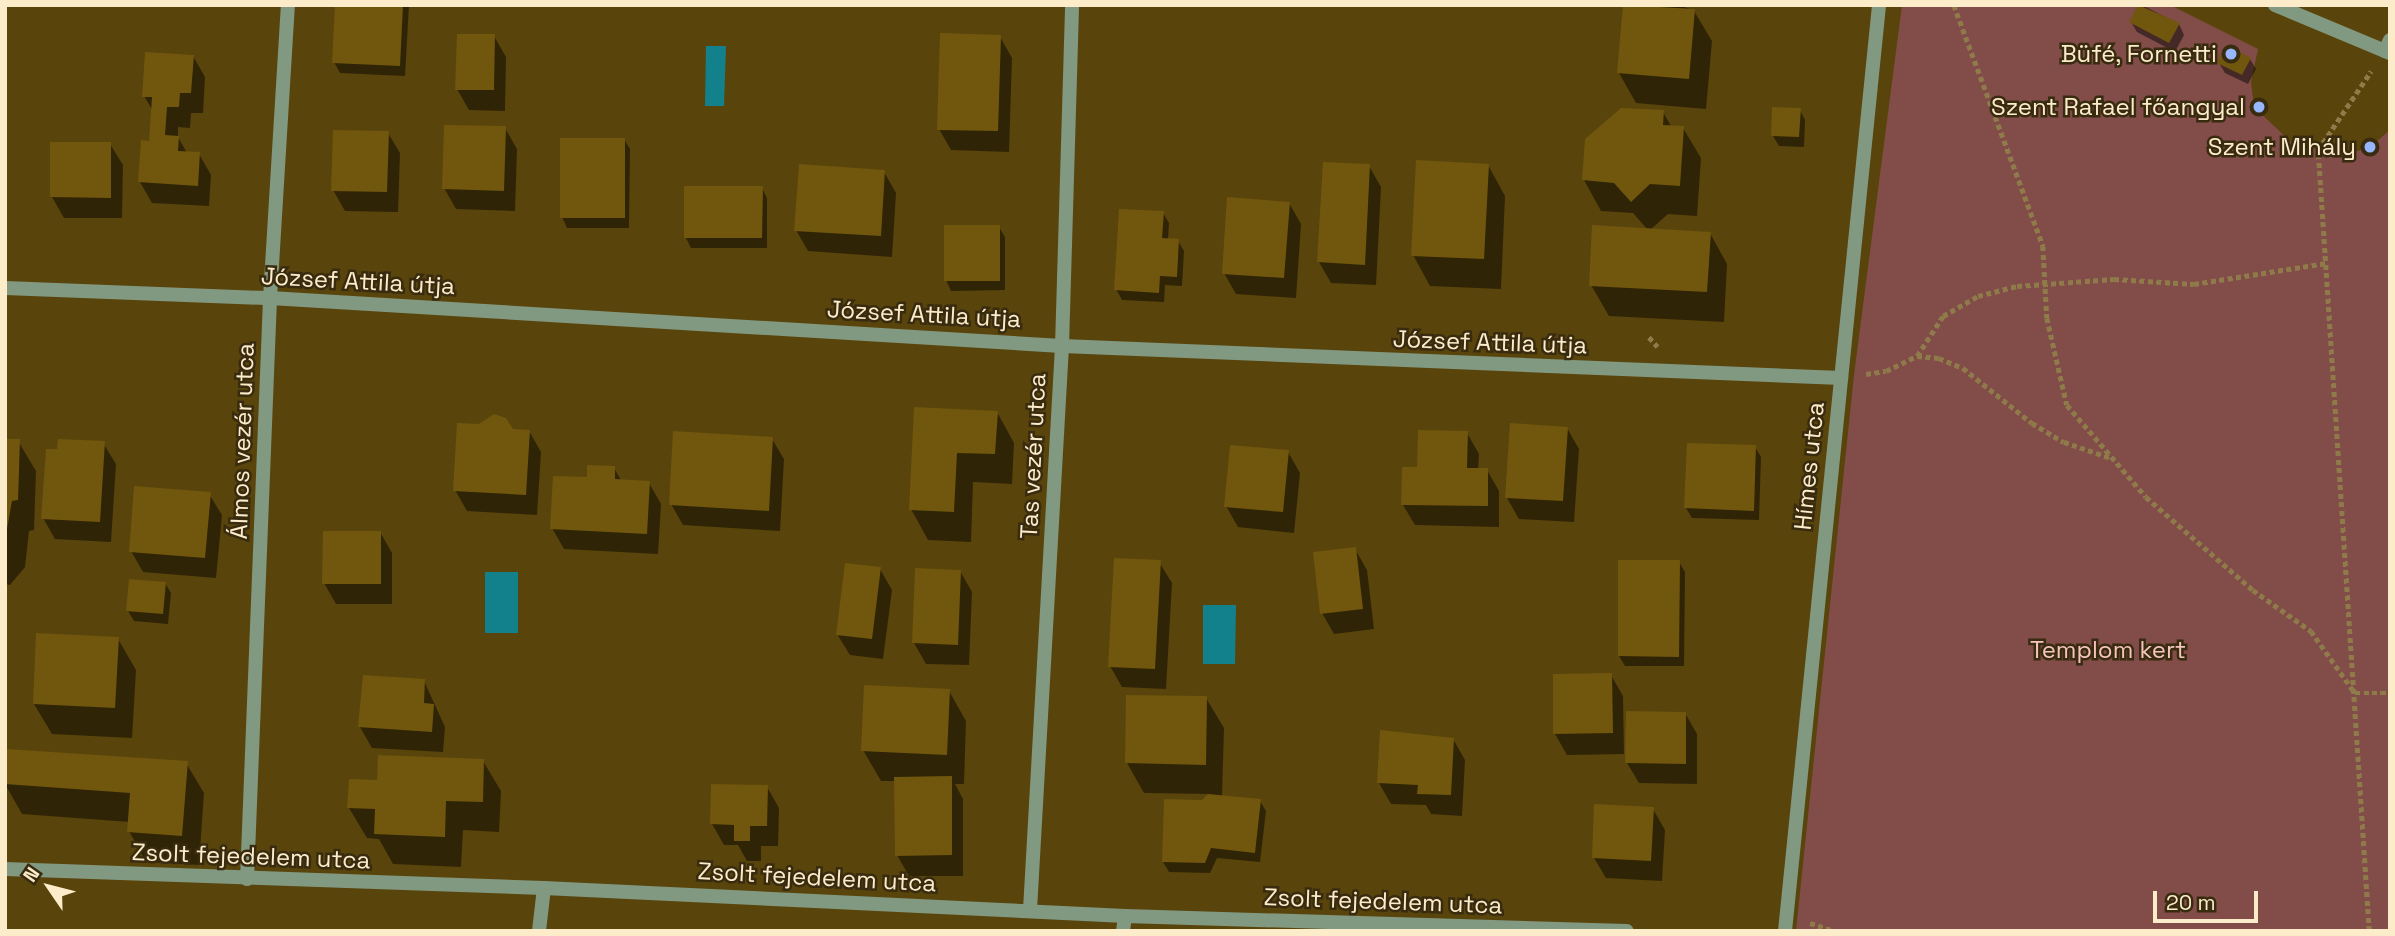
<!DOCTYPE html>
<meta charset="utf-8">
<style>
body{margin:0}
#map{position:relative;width:2395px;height:936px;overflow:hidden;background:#59440b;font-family:"Space Grotesk",sans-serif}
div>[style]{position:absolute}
.green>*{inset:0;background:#824d49}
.water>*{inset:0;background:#12818b}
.shadow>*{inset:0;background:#0007}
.building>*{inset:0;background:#71560d}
.path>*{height:4.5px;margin-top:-2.25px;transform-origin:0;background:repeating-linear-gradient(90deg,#8e7b49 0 5px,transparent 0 8.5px)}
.minor>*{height:14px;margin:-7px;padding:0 7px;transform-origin:7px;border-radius:7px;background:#819881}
.tertiary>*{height:14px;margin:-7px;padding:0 7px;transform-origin:7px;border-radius:7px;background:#819881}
.dots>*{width:19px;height:19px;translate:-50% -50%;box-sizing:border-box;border:4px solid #382b0f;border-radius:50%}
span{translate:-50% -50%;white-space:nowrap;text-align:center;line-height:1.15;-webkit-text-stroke:5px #382b0f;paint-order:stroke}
.poi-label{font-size:24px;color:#fcecca}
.right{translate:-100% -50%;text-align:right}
.street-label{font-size:24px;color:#fcecca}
.park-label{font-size:24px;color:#f6c4bf}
.frame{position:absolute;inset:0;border:7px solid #fcecca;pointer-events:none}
.north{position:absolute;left:14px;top:852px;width:70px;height:70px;-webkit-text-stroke:5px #382b0f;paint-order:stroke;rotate:305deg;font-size:19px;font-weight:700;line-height:28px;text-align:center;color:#fcecca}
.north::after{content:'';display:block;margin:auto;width:24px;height:32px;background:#fcecca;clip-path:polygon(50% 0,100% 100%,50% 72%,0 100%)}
.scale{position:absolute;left:2153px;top:891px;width:105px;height:32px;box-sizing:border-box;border:4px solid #fcecca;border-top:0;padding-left:9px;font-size:21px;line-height:24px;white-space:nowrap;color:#fcecca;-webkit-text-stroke:5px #382b0f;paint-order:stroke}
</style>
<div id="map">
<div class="green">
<div style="clip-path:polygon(1902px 5px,2170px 5px,2258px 49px,2251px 82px,2254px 107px,2294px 145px,2348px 154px,2370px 147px,2390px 130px,2390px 931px,1796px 931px,1854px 375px)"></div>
</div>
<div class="water">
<div style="clip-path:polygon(706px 46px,726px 46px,724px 106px,705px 106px)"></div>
<div style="clip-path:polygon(485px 572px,518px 572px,518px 633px,485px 633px)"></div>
<div style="clip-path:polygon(1203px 605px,1236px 605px,1235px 664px,1203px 664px)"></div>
</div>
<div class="shadow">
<div style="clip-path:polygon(337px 5px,409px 5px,405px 76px,340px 73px,334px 62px)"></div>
<div style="clip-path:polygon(1624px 5px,1680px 5px,1694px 11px,1712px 41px,1706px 109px,1636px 103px,1619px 73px)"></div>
<div style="clip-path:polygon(2142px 5px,2179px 24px,2184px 35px,2175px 52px,2137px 32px,2131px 22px)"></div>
<div style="clip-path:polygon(494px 36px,506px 57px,505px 111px,469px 110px,457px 89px)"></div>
<div style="clip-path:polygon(1000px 37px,1012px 58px,1009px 152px,951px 150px,939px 129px)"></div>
<div style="clip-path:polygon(193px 56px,205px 77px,203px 113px,191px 113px,190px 128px,178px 127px,178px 137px,187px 153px,199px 154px,211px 175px,209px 206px,152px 203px,140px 182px,151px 143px,153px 111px,144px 96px)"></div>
<div style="clip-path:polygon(2250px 59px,2256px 69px,2248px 84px,2225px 73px,2219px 63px)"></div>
<div style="clip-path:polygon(1800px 110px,1805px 120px,1804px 147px,1779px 146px,1773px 136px)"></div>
<div style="clip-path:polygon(1663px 112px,1671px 126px,1683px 128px,1701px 158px,1697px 216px,1668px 214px,1650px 230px,1710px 233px,1727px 264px,1724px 322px,1609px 316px,1591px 285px,1648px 230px,1633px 213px,1601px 211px,1584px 180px)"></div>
<div style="clip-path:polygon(505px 128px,517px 149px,515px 211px,456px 209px,444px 188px)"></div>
<div style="clip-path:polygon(388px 133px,400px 153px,398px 212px,345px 211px,333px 190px)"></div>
<div style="clip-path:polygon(624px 139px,630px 149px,629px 228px,567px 228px,562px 217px)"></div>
<div style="clip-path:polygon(110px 144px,123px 165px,122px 218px,64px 218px,52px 197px)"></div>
<div style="clip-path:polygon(1488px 165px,1505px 196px,1501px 289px,1430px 286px,1413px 255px)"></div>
<div style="clip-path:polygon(1369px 166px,1381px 187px,1376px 285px,1331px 283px,1319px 262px)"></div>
<div style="clip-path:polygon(884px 172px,896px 193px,892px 257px,808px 251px,796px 230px)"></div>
<div style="clip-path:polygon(762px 188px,767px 198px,767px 248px,691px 248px,686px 238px)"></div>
<div style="clip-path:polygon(1289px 203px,1301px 224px,1296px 298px,1236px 294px,1224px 273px)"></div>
<div style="clip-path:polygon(1163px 213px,1169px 223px,1168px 240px,1178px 241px,1184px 251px,1182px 286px,1165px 285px,1164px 302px,1122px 300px,1116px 289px)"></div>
<div style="clip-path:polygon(999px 227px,1005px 237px,1005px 290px,951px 291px,946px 280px)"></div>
<div style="clip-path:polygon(916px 409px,997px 412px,1014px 443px,1012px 484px,973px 482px,971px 542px,928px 540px,911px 509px)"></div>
<div style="clip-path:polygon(1567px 428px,1579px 449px,1574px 522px,1519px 519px,1507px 498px)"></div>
<div style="clip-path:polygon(529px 431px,541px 452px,537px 515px,467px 511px,455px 490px)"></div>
<div style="clip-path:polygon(1467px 433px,1479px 454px,1478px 470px,1487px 470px,1499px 491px,1499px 527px,1415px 525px,1403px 505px,1419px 469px)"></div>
<div style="clip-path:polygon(772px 439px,784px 459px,780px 531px,683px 525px,671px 504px)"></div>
<div style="clip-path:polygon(5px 441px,18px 441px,36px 471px,34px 530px,29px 531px,25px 567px,10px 585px,5px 584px)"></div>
<div style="clip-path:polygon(103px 443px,116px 464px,111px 542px,55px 539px,43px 518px)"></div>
<div style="clip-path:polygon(1755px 447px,1761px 457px,1759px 520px,1692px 518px,1686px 508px)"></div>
<div style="clip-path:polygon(1288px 452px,1300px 473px,1294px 533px,1238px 527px,1226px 506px)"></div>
<div style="clip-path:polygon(614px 468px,622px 482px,649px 483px,661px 504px,658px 554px,564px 549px,552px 528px,589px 479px)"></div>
<div style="clip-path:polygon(209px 494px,222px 515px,216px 578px,143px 572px,131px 551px)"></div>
<div style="clip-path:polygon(380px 532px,392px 553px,392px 604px,336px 604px,324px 583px)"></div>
<div style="clip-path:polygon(1355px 549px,1367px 570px,1374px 629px,1334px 634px,1322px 613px)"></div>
<div style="clip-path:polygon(1159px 562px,1172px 583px,1166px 689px,1122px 687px,1110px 666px)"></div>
<div style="clip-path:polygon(1679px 562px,1685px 572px,1684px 666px,1625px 666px,1619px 656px)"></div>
<div style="clip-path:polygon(880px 569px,892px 590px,883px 659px,850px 655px,837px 634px)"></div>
<div style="clip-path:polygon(960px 571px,972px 592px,969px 665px,926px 664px,914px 643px)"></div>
<div style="clip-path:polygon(165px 583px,171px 593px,168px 624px,134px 621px,128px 611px)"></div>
<div style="clip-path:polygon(118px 639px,136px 670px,132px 738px,52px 734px,34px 704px)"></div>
<div style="clip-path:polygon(1611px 675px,1623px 696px,1624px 754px,1567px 755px,1555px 734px)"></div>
<div style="clip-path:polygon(424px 681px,445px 727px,443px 752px,372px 748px,360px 727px)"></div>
<div style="clip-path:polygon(949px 691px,966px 721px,964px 784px,955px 784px,963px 799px,963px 876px,909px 876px,897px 855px,896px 781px,881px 781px,863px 750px)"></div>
<div style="clip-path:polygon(1206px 698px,1224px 728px,1222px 797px,1260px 801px,1266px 811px,1260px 862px,1217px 858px,1210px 873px,1169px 872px,1163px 862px,1210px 794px,1144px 793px,1127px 763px)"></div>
<div style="clip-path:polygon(1685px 713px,1697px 734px,1697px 784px,1639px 783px,1627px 763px)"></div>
<div style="clip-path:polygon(1453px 739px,1465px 760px,1462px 816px,1431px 814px,1426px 805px,1391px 804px,1379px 783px)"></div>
<div style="clip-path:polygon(8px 750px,186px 763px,204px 793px,199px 865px,146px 862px,129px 831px,130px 822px,22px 814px,5px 784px)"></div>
<div style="clip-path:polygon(483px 761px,501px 791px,499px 832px,463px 830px,461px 867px,393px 864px,379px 839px,367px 838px,349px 808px,379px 782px)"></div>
<div style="clip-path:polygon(767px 787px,779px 808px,778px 846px,761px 846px,761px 861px,747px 861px,738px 845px,724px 845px,712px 824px)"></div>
<div style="clip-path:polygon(1653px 809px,1665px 830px,1662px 881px,1606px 878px,1594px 858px)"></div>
</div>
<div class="building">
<div style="clip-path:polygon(335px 5px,403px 5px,400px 66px,332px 63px)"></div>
<div style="clip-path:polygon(1623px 5px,1695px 9px,1689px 79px,1617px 73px)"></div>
<div style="clip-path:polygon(2138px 5px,2180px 23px,2169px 43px,2129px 22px)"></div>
<div style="clip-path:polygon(940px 33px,1001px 35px,998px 131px,937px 130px)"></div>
<div style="clip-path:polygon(457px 34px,495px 34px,494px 90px,455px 90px)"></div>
<div style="clip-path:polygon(2226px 45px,2251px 58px,2242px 75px,2217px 63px)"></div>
<div style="clip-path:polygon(145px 52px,194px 55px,191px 93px,180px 93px,179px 107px,167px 107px,165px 135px,179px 136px,178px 151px,200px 152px,198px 186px,138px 182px,141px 140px,149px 141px,152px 97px,142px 97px)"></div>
<div style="clip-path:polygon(1772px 107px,1801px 108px,1799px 137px,1771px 136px)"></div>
<div style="clip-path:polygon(1621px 108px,1664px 110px,1663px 125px,1684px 126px,1680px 186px,1650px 184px,1631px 202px,1614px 183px,1582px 180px,1585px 139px)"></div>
<div style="clip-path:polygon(444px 125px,506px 126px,504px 191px,442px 189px)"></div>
<div style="clip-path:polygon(333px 130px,389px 131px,387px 192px,331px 191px)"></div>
<div style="clip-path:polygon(560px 138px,625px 138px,625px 218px,560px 218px)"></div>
<div style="clip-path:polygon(50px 142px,111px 142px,111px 198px,50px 197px)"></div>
<div style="clip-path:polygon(1416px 160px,1489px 164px,1484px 259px,1411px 256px)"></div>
<div style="clip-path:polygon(1323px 162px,1370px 164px,1365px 265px,1317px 262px)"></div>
<div style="clip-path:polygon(799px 164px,885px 170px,881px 236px,794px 231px)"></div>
<div style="clip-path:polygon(684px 186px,763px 186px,762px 238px,684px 238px)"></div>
<div style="clip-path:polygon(1227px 197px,1290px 202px,1284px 278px,1222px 274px)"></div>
<div style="clip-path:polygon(1119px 209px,1164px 211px,1162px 238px,1179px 239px,1177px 277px,1160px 276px,1159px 293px,1114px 290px)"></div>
<div style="clip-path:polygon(944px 225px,1000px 225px,1000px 281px,944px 281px)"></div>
<div style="clip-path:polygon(1592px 225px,1711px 232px,1707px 292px,1589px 286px)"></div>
<div style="clip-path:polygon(914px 407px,998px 411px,995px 454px,957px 453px,954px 512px,909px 510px)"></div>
<div style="clip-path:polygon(494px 414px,506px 418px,513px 429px,530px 430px,526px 495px,453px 491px,457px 423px,479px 424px)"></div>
<div style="clip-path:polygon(1510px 423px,1568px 427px,1563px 501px,1505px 498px)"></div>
<div style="clip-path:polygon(1418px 430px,1468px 431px,1467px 468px,1488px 468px,1488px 506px,1401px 505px,1402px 467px,1417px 467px)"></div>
<div style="clip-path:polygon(673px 431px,773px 437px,769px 511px,669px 505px)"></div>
<div style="clip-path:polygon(5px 439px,20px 439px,18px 500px,12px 501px,5px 540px)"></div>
<div style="clip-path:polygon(58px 439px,105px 441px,100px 522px,41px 519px,46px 449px,57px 449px)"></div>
<div style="clip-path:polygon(1687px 443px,1756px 445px,1754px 511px,1684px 508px)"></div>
<div style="clip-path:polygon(1230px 445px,1289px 450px,1283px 512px,1224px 507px)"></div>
<div style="clip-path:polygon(587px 465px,615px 466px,615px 479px,650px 481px,647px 534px,550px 529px,553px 476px,587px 477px)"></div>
<div style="clip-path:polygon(134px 486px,211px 492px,205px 558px,129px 552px)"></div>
<div style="clip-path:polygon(323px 531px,381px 531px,381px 584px,322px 584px)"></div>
<div style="clip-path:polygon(1356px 547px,1363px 609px,1320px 614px,1313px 552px)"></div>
<div style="clip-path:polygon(1114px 558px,1161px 560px,1155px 669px,1108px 667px)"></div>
<div style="clip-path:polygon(1618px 560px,1680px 560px,1679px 657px,1618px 656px)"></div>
<div style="clip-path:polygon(845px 563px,881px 567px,872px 639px,836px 635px)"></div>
<div style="clip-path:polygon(915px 568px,961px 570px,958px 645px,912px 643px)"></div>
<div style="clip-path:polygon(129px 579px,166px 582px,163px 614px,126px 611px)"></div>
<div style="clip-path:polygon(36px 633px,119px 637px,115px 708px,33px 704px)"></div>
<div style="clip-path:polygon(1612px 673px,1613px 733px,1553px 734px,1553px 674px)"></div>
<div style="clip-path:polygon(363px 675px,425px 679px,424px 703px,434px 704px,432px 732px,358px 727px)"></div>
<div style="clip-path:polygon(864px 685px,950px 689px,947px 755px,861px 751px)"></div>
<div style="clip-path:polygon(1126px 695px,1207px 696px,1206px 765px,1125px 763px)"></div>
<div style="clip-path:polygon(1626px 711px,1686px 712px,1686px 764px,1625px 763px)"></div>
<div style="clip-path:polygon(1380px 730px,1454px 738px,1451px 795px,1417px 794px,1418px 785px,1377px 783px)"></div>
<div style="clip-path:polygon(6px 749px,188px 761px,182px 836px,127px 832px,130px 793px,5px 784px)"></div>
<div style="clip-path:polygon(378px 755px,484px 759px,483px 802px,446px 801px,445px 837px,374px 834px,375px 809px,347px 808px,349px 779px,377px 780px)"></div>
<div style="clip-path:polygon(952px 776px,952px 855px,895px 856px,894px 777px)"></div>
<div style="clip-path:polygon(711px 784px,768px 785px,767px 826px,750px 826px,750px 841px,734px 841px,734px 825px,710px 824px)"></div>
<div style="clip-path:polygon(1208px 794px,1261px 799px,1255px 853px,1211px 848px,1205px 863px,1162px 862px,1164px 799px,1202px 800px)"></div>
<div style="clip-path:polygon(1594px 804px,1654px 807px,1651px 861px,1592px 858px)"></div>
</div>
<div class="path">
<div style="left:1954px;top:5px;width:257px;rotate:69.7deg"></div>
<div style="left:2043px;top:246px;width:72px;rotate:86.8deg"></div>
<div style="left:2047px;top:318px;width:89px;rotate:77.1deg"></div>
<div style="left:2067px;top:405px;width:121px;rotate:49.3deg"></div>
<div style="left:2146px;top:497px;width:142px;rotate:41deg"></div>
<div style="left:2253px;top:590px;width:71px;rotate:35.3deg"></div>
<div style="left:2311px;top:631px;width:76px;rotate:54.6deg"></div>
<div style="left:2355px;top:693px;width:35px"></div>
<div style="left:1649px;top:337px;width:13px;rotate:48deg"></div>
<div style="left:1917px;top:356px;width:22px;rotate:5deg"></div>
<div style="left:1939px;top:358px;width:26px;rotate:23deg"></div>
<div style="left:1963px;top:368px;width:88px;rotate:38.6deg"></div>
<div style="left:2032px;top:423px;width:37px;rotate:31deg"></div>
<div style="left:2064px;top:442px;width:50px;rotate:18.8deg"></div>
<div style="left:1866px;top:374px;width:20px;rotate:-9deg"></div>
<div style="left:1886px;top:371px;width:34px;rotate:-26deg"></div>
<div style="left:1917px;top:356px;width:48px;rotate:-57deg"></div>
<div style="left:1943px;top:316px;width:40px;rotate:-29.7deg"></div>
<div style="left:1978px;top:296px;width:40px;rotate:-14.4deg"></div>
<div style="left:2017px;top:286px;width:97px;rotate:-4.1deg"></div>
<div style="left:2114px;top:279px;width:80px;rotate:3.6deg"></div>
<div style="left:2194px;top:284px;width:134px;rotate:-9deg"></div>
<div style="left:1810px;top:923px;width:26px;rotate:18deg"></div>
<div style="left:2369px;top:931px;width:783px;rotate:-93.74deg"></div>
<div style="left:2318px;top:150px;width:95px;rotate:-56.1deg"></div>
</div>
<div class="minor">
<div style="left:2385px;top:51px;width:12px;rotate:-66deg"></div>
<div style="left:5px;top:288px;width:265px;rotate:2.2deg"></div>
<div style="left:270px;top:298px;width:793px;rotate:3.47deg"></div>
<div style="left:1062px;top:346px;width:780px;rotate:2.35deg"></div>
<div style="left:5px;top:869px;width:539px;rotate:2.02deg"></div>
<div style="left:544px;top:888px;width:582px;rotate:2.76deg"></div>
<div style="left:1125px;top:916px;width:502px;rotate:1.71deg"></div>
<div style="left:247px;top:879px;width:581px;rotate:-87.73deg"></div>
<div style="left:270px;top:298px;width:294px;rotate:-86.5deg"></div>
<div style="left:1030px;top:910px;width:565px;rotate:-86.75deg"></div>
<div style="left:1062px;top:346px;width:341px;rotate:-88.3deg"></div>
<div style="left:539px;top:931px;width:43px;rotate:-83.4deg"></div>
<div style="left:1123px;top:931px;width:15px;rotate:-82deg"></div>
<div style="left:1785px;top:931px;width:931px;rotate:-84.2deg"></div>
</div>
<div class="tertiary">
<div style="left:2275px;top:5px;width:125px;rotate:22.7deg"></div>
</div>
<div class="dots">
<div style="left:2231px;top:54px;background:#96b6fd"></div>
<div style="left:2259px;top:107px;background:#96b6fd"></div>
<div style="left:2370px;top:147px;background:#96b6fd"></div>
</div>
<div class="poi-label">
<span class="right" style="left:2217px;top:54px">Büfé, Fornetti</span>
<span class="right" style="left:2245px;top:107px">Szent Rafael főangyal</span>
<span class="right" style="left:2356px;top:147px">Szent Mihály</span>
</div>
<div class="street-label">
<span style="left:358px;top:281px;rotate:3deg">József Attila útja</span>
<span style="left:924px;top:314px;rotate:3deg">József Attila útja</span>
<span style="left:1490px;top:342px;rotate:2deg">József Attila útja</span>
<span style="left:242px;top:441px;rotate:-88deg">Álmos vezér utca</span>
<span style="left:1033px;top:456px;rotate:-87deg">Tas vezér utca</span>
<span style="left:1809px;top:466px;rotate:-84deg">Hímes utca</span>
<span style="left:251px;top:856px;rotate:2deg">Zsolt fejedelem utca</span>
<span style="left:817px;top:877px;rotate:3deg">Zsolt fejedelem utca</span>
<span style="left:1383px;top:901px;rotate:2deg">Zsolt fejedelem utca</span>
</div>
<div class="park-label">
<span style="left:2108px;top:650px">Templom kert</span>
</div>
<div class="frame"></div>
<div class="north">N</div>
<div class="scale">20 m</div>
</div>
